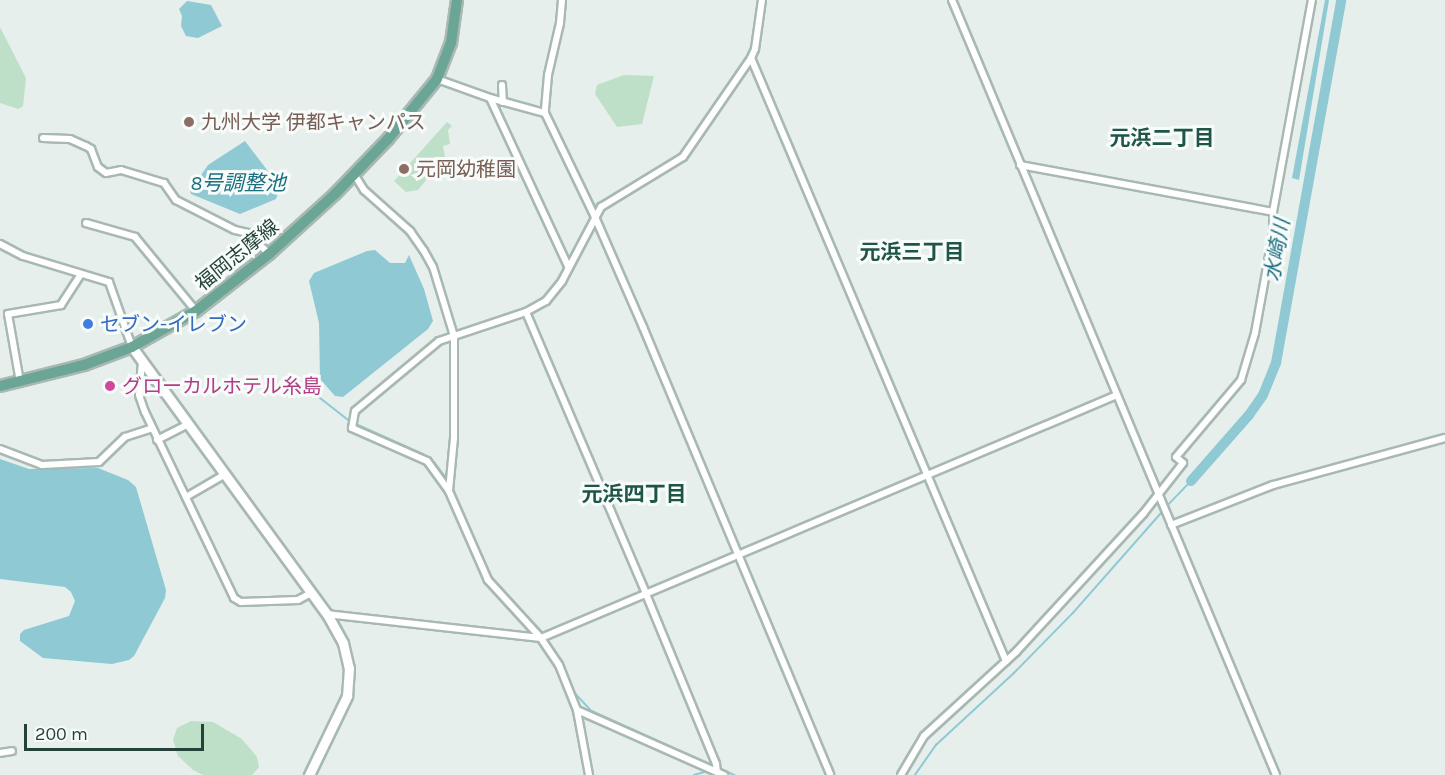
<!DOCTYPE html>
<meta charset="utf-8">
<style>
body{margin:0}
#map{position:relative;width:1445px;height:775px;overflow:hidden;background:#e6efeb;font-family:Karla,"Noto Sans JP",sans-serif}
div>[style]{position:absolute}
.green>*{inset:0;background:#bfe0c8}
.water>*{inset:0;background:#8ec9d4}
.stream>*{height:1.5px;margin:-0.75px;padding:0 0.75px;transform-origin:0.75px;border-radius:0.75px;background:#8ec9d4}
.river>*{height:10px;margin:-5px;padding:0 5px;transform-origin:5px;border-radius:5px;background:#8ec9d4}
.roads{filter:drop-shadow(2px 0 #a8b8b2) drop-shadow(-2px 0 #a8b8b2) drop-shadow(0 2px #a8b8b2) drop-shadow(0 -2px #a8b8b2)}
.street>*{height:6px;margin:-3px;padding:0 3px;transform-origin:3px;border-radius:3px;background:#fff}
.secondary>*{height:9px;margin:-4.5px;padding:0 4.5px;transform-origin:4.5px;border-radius:4.5px;background:#fff}
.primary>*{height:10px;margin:-5px;padding:0 5px;transform-origin:5px;border-radius:5px;background:#6aa596}
.dots>*{width:16px;height:16px;translate:-50% -50%;box-sizing:border-box;border:3px solid #f7fbf9;border-radius:50%}
span{translate:-50% -50%;white-space:nowrap;text-align:center;line-height:1.15;-webkit-text-stroke:6px #f7fbf9;paint-order:stroke}
.education-label{font-size:20px;color:#785e54}
.left{translate:0 -50%;text-align:left}
.street-label{font-size:20px;color:#24423a}
.shop-label{font-size:20px;color:#366cbe}
.hotel-label{font-size:20px;color:#b23c85}
.neighbourhood-label{font-size:21px;color:#1f5548;font-weight:700}
.water-label{font-size:21px;color:#1c6f80;font-style:italic}
.scale{position:absolute;left:24px;top:724px;width:180px;height:27px;box-sizing:border-box;border:3px solid #24423a;border-top:0;padding-left:8px;font-size:18px;line-height:21px;white-space:nowrap;color:#24423a;-webkit-text-stroke:4px #f7fbf9;paint-order:stroke}
</style>
<div id="map">
<div class="green">
<div style="clip-path:polygon(0 27px,26px 78px,23px 106px,18px 109px,0 103px)"></div>
<div style="clip-path:polygon(624px 75px,654px 76px,642px 124px,617px 127px,595px 94px,597px 85px)"></div>
<div style="clip-path:polygon(447px 122px,452px 126px,448px 130px,450px 144px,443px 146px,445px 157px,418px 190px,406px 192px,394px 181px)"></div>
<div style="clip-path:polygon(191px 721px,213px 722px,242px 739px,257px 757px,259px 767px,252px 775px,203px 775px,193px 770px,178px 756px,173px 740px,177px 728px)"></div>
</div>
<div class="water">
<div style="clip-path:polygon(1325px 0,1329px 0,1299px 180px,1292px 178px)"></div>
<div style="clip-path:polygon(187px 1px,211px 5px,222px 26px,198px 38px,186px 36px,181px 26px,182px 16px,179px 9px)"></div>
<div style="clip-path:polygon(245px 141px,280px 187px,276px 199px,240px 214px,191px 194px,190px 191px,208px 165px)"></div>
<div style="clip-path:polygon(375px 250px,390px 263px,405px 263px,409px 255px,424px 289px,433px 321px,428px 329px,343px 397px,335px 396px,320px 379px,319px 323px,309px 281px,314px 273px,367px 251px)"></div>
<div style="clip-path:polygon(0 459px,29px 469px,98px 468px,128px 480px,136px 487px,166px 590px,165px 598px,134px 656px,129px 660px,112px 664px,43px 658px,20px 641px,20px 634px,24px 630px,69px 616px,75px 601px,71px 592px,65px 587px,0 579px)"></div>
</div>
<div class="stream">
<div style="left:314px;top:393px;width:47px;rotate:38.1deg"></div>
<div style="left:356px;top:424px;width:73px;rotate:24.1deg"></div>
<div style="left:423px;top:454px;width:15px;rotate:37deg"></div>
<div style="left:435px;top:463px;width:20px;rotate:53deg"></div>
<div style="left:452px;top:489px;width:98px;rotate:65.8deg"></div>
<div style="left:492px;top:578px;width:33px;rotate:50deg"></div>
<div style="left:1167px;top:506px;width:35px;rotate:-46deg"></div>
<div style="left:522px;top:613px;width:29px;rotate:46deg"></div>
<div style="left:547px;top:639px;width:30px;rotate:57deg"></div>
<div style="left:563px;top:664px;width:31px;rotate:68deg"></div>
<div style="left:575px;top:693px;width:25px;rotate:47deg"></div>
<div style="left:592px;top:711px;width:134px;rotate:24.3deg"></div>
<div style="left:572px;top:705px;width:71px;rotate:78.7deg"></div>
<div style="left:719px;top:768px;width:17px;rotate:24deg"></div>
<div style="left:694px;top:775px;width:15px;rotate:-16deg"></div>
<div style="left:915px;top:775px;width:37px;rotate:-55deg"></div>
<div style="left:936px;top:745px;width:106px;rotate:-42.7deg"></div>
<div style="left:1014px;top:673px;width:84px;rotate:-45.5deg"></div>
<div style="left:1073px;top:613px;width:135px;rotate:-48.6deg"></div>
</div>
<div class="river">
<div style="left:1191px;top:481px;width:88px;rotate:-48.7deg"></div>
<div style="left:1249px;top:415px;width:24px;rotate:-55deg"></div>
<div style="left:1263px;top:395px;width:35px;rotate:-68deg"></div>
<div style="left:1276px;top:363px;width:369px;rotate:-79.8deg"></div>
</div>
<div class="roads">
<div class="street">
<div style="left:562px;top:0;width:23px;rotate:95deg"></div>
<div style="left:560px;top:23px;width:53px;rotate:103deg"></div>
<div style="left:548px;top:75px;width:38px;rotate:95deg"></div>
<div style="left:545px;top:113px;width:115px;rotate:64.3deg"></div>
<div style="left:595px;top:217px;width:120px;rotate:66.4deg"></div>
<div style="left:643px;top:327px;width:485px;rotate:67.3deg"></div>
<div style="left:952px;top:0;width:840px;rotate:67.31deg"></div>
<div style="left:751px;top:58px;width:655px;rotate:67.08deg"></div>
<div style="left:437px;top:79px;width:56px;rotate:19.7deg"></div>
<div style="left:490px;top:98px;width:57px;rotate:15.3deg"></div>
<div style="left:502px;top:85px;width:17px;rotate:87deg"></div>
<div style="left:490px;top:98px;width:187px;rotate:65.1deg"></div>
<div style="left:43px;top:138px;width:27px;rotate:2deg"></div>
<div style="left:70px;top:139px;width:17px;rotate:24deg"></div>
<div style="left:86px;top:146px;width:6px;rotate:31deg"></div>
<div style="left:91px;top:149px;width:19px;rotate:69deg"></div>
<div style="left:98px;top:167px;width:10px;rotate:37deg"></div>
<div style="left:106px;top:173px;width:15px;rotate:-11deg"></div>
<div style="left:121px;top:170px;width:45px;rotate:16.8deg"></div>
<div style="left:164px;top:183px;width:21px;rotate:55deg"></div>
<div style="left:176px;top:200px;width:66px;rotate:27deg"></div>
<div style="left:235px;top:230px;width:13px;rotate:13deg"></div>
<div style="left:248px;top:233px;width:30px;rotate:45deg"></div>
<div style="left:1020px;top:165px;width:257px;rotate:10.5deg"></div>
<div style="left:354px;top:174px;width:19px;rotate:58deg"></div>
<div style="left:364px;top:190px;width:62px;rotate:41.7deg"></div>
<div style="left:410px;top:231px;width:24px;rotate:55deg"></div>
<div style="left:424px;top:251px;width:18px;rotate:61deg"></div>
<div style="left:433px;top:267px;width:72px;rotate:73.1deg"></div>
<div style="left:454px;top:336px;width:102px;rotate:90deg"></div>
<div style="left:454px;top:438px;width:53px;rotate:95.4deg"></div>
<div style="left:86px;top:223px;width:51px;rotate:15.9deg"></div>
<div style="left:135px;top:237px;width:96px;rotate:50.5deg"></div>
<div style="left:0;top:244px;width:26px;rotate:28deg"></div>
<div style="left:23px;top:256px;width:90px;rotate:16.8deg"></div>
<div style="left:109px;top:282px;width:69px;rotate:70.5deg"></div>
<div style="left:526px;top:312px;width:306px;rotate:66.9deg"></div>
<div style="left:646px;top:594px;width:184px;rotate:67.6deg"></div>
<div style="left:716px;top:764px;width:8px;rotate:83deg"></div>
<div style="left:142px;top:362px;width:33px;rotate:95deg"></div>
<div style="left:139px;top:395px;width:18px;rotate:71deg"></div>
<div style="left:145px;top:412px;width:206px;rotate:64.4deg"></div>
<div style="left:234px;top:598px;width:8px;rotate:30deg"></div>
<div style="left:241px;top:602px;width:57px;rotate:-2deg"></div>
<div style="left:298px;top:600px;width:15px;rotate:-28deg"></div>
<div style="left:20px;top:382px;width:69px;rotate:-100deg"></div>
<div style="left:8px;top:314px;width:54px;rotate:-9.6deg"></div>
<div style="left:61px;top:305px;width:37px;rotate:-57deg"></div>
<div style="left:157px;top:440px;width:34px;rotate:-27deg"></div>
<div style="left:0;top:449px;width:45px;rotate:20.9deg"></div>
<div style="left:42px;top:465px;width:57px;rotate:-3deg"></div>
<div style="left:99px;top:462px;width:36px;rotate:-44deg"></div>
<div style="left:125px;top:437px;width:28px;rotate:-18deg"></div>
<div style="left:186px;top:497px;width:44px;rotate:-30.1deg"></div>
<div style="left:1171px;top:525px;width:110px;rotate:-21.4deg"></div>
<div style="left:1273px;top:485px;width:178px;rotate:-15.3deg"></div>
<div style="left:326px;top:614px;width:216px;rotate:6.4deg"></div>
<div style="left:541px;top:638px;width:625px;rotate:-22.87deg"></div>
<div style="left:577px;top:710px;width:161px;rotate:23.9deg"></div>
<div style="left:0;top:753px;width:12px;rotate:-9deg"></div>
<div style="left:589px;top:775px;width:66px;rotate:-100.5deg"></div>
<div style="left:577px;top:710px;width:48px;rotate:-111.8deg"></div>
<div style="left:559px;top:665px;width:32px;rotate:-124deg"></div>
<div style="left:541px;top:638px;width:79px;rotate:-132.4deg"></div>
<div style="left:488px;top:580px;width:97px;rotate:-113.7deg"></div>
<div style="left:449px;top:491px;width:37px;rotate:-126deg"></div>
<div style="left:427px;top:461px;width:82px;rotate:-156.3deg"></div>
<div style="left:352px;top:428px;width:17px;rotate:-80deg"></div>
<div style="left:355px;top:411px;width:109px;rotate:-39.8deg"></div>
<div style="left:439px;top:341px;width:92px;rotate:-18.4deg"></div>
<div style="left:526px;top:312px;width:23px;rotate:-29deg"></div>
<div style="left:546px;top:301px;width:26px;rotate:-51deg"></div>
<div style="left:562px;top:281px;width:84px;rotate:-62.2deg"></div>
<div style="left:601px;top:207px;width:96px;rotate:-31.4deg"></div>
<div style="left:683px;top:157px;width:120px;rotate:-55.5deg"></div>
<div style="left:751px;top:58px;width:10px;rotate:-66deg"></div>
<div style="left:755px;top:49px;width:49px;rotate:-81.9deg"></div>
<div style="left:901px;top:775px;width:45px;rotate:-59.5deg"></div>
<div style="left:924px;top:736px;width:125px;rotate:-42.4deg"></div>
<div style="left:1016px;top:652px;width:188px;rotate:-47.4deg"></div>
<div style="left:1143px;top:514px;width:65px;rotate:-51.9deg"></div>
<div style="left:1183px;top:463px;width:9px;rotate:-139deg"></div>
<div style="left:1176px;top:457px;width:101px;rotate:-49.8deg"></div>
<div style="left:1241px;top:380px;width:49px;rotate:-73.4deg"></div>
<div style="left:1255px;top:333px;width:101px;rotate:-79.7deg"></div>
<div style="left:1273px;top:234px;width:22px;rotate:-90deg"></div>
<div style="left:1273px;top:212px;width:216px;rotate:-79.6deg"></div>
</div>
<div class="secondary">
<div style="left:132px;top:347px;width:331px;rotate:53.9deg"></div>
<div style="left:327px;top:614px;width:33px;rotate:61deg"></div>
<div style="left:343px;top:643px;width:26px;rotate:77deg"></div>
<div style="left:349px;top:668px;width:28px;rotate:94deg"></div>
<div style="left:347px;top:696px;width:88px;rotate:115.7deg"></div>
</div>
<div class="primary">
<div style="left:0;top:386px;width:87px;rotate:-14deg"></div>
<div style="left:84px;top:365px;width:51px;rotate:-20.6deg"></div>
<div style="left:132px;top:347px;width:73px;rotate:-29.4deg"></div>
<div style="left:196px;top:311px;width:93px;rotate:-38deg"></div>
<div style="left:269px;top:254px;width:89px;rotate:-42.3deg"></div>
<div style="left:335px;top:194px;width:76px;rotate:-46.1deg"></div>
<div style="left:388px;top:139px;width:77px;rotate:-50.8deg"></div>
<div style="left:437px;top:79px;width:39px;rotate:-69deg"></div>
<div style="left:451px;top:43px;width:43px;rotate:-82.1deg"></div>
</div>
</div>
<div class="dots">
<div style="left:189px;top:122px;background:#8d6e63"></div>
<div style="left:404px;top:169px;background:#8d6e63"></div>
<div style="left:88px;top:324px;background:#3f7fe0"></div>
<div style="left:110px;top:386px;background:#d1479c"></div>
</div>
<div class="education-label">
<span class="left" style="left:201px;top:122px">九州大学 伊都キャンパス</span>
<span class="left" style="left:416px;top:169px">元岡幼稚園</span>
</div>
<div class="street-label">
<span style="left:237px;top:255px;rotate:-39deg">福岡志摩線</span>
</div>
<div class="shop-label">
<span class="left" style="left:100px;top:324px">セブン-イレブン</span>
</div>
<div class="hotel-label">
<span class="left" style="left:122px;top:386px">グローカルホテル糸島</span>
</div>
<div class="neighbourhood-label">
<span style="left:1162px;top:138px">元浜二丁目</span>
<span style="left:912px;top:252px">元浜三丁目</span>
<span style="left:634px;top:494px">元浜四丁目</span>
</div>
<div class="water-label">
<span style="left:238px;top:183px">8号調整池</span>
<span style="left:1277px;top:250px;rotate:-80deg">水崎川</span>
</div>
<div class="scale">200 m</div>
</div>
